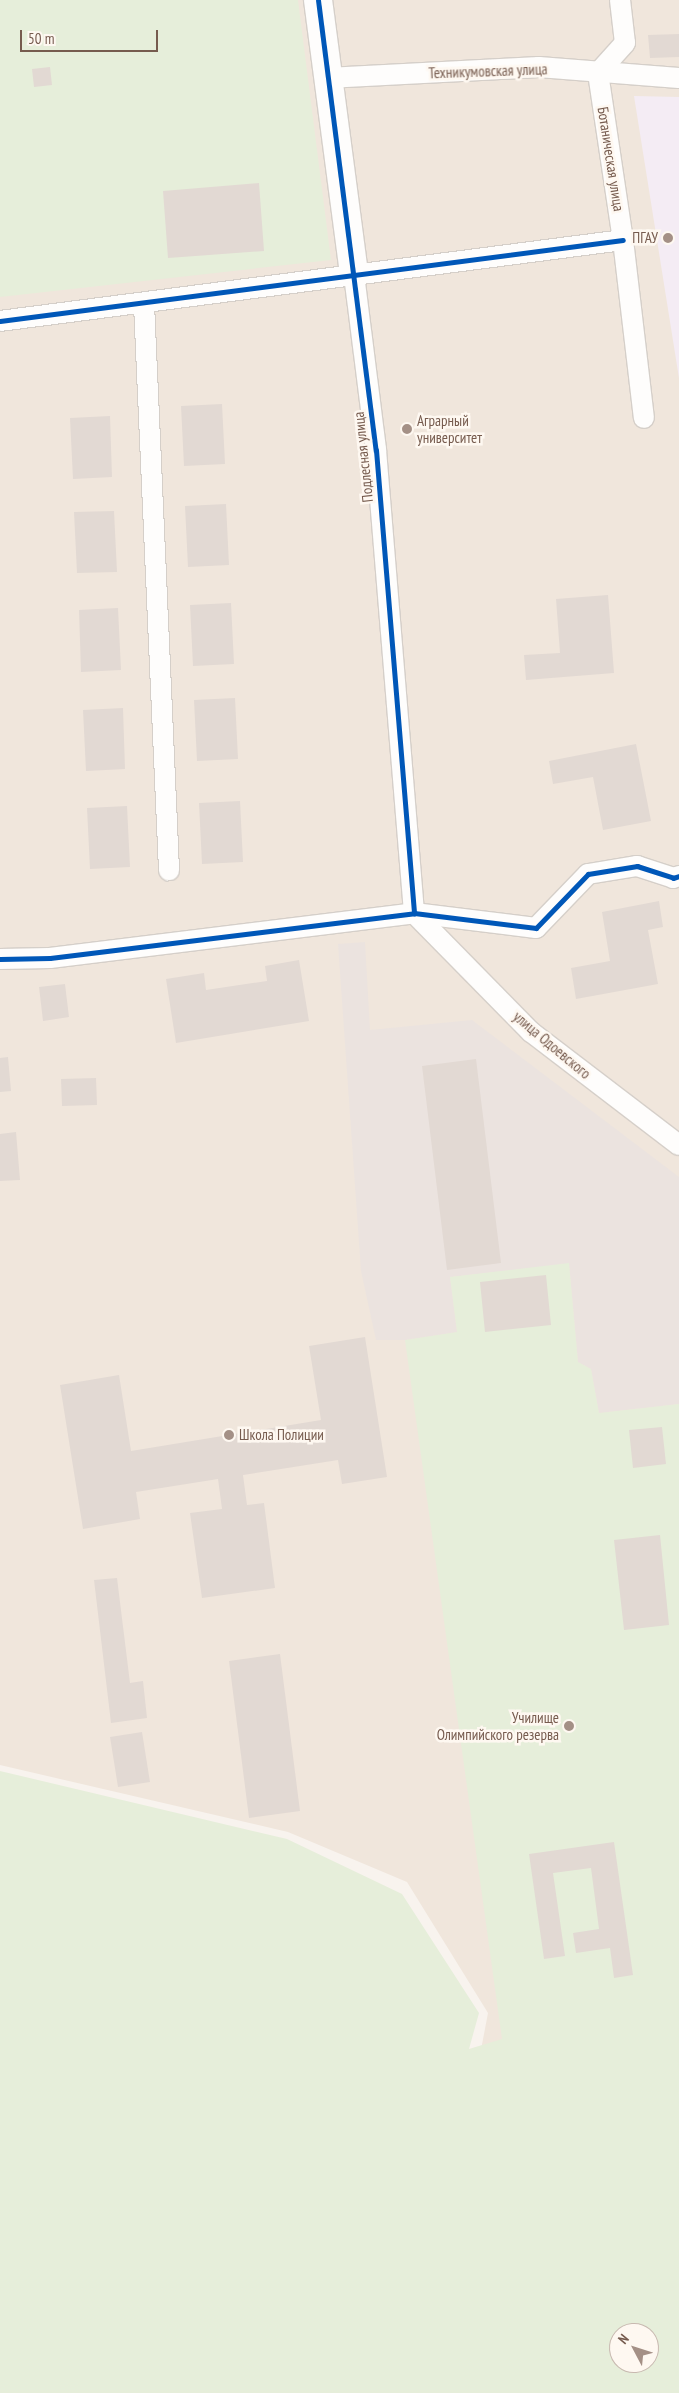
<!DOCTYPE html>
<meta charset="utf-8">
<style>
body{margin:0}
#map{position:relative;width:679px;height:2393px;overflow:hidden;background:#f8f3ee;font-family:"PT Sans Narrow",sans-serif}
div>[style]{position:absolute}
.residential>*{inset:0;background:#f0e6dc}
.industrial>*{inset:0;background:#ebe3df}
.education>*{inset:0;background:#f4ecf4}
.green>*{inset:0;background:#e6eeda}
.building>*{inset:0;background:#e2d9d3}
.roads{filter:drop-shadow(1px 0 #d5cfc9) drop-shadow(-1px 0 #d5cfc9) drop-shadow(0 1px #d5cfc9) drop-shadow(0 -1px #d5cfc9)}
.street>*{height:20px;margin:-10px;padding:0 10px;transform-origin:10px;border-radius:10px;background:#fefdfc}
.secondary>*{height:28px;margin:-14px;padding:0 14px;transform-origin:14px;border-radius:14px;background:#fefdfc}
.cycleway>*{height:5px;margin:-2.5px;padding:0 2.5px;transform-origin:2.5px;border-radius:2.5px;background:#0057b8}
.dots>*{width:14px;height:14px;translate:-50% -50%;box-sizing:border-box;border:2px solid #fef8f1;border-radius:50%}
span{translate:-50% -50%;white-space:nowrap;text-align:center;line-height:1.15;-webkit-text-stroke:5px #fef8f1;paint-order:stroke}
.street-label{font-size:15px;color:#765b4e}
.poi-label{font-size:15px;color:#765b4e}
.right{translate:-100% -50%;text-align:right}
.left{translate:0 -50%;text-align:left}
.north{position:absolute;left:609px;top:2323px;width:50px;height:50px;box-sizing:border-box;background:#fef8f1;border:1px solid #c8b9b0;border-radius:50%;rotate:310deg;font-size:14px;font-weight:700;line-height:20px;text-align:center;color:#765b4e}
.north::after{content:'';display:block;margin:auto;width:18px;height:22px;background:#a49086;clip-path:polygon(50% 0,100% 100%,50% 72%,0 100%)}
.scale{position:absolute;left:20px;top:30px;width:138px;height:22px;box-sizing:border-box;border:2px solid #765b4e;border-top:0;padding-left:6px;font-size:15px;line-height:18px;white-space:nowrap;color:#765b4e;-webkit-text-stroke:4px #fef8f1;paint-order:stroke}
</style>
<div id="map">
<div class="residential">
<div style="clip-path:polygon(0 0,679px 0,679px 2393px,649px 2333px,459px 2165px,488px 2013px,407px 1882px,288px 1832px,0 1765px)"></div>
</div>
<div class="industrial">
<div style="clip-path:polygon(365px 942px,370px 1030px,472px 1020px,679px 1177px,679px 1404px,599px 1413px,591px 1369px,578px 1362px,569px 1264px,450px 1277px,457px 1332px,405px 1340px,376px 1340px,361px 1271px,338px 944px)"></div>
</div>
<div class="education">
<div style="clip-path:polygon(634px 96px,679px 97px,679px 378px)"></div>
</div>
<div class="green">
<div style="clip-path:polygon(0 0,298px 0,331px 260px,0 297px)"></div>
<div style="clip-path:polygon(evenodd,569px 1263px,578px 1362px,591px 1369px,599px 1413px,679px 1404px,679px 2393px,0 2393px,0 1771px,287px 1839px,402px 1894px,479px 2013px,469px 2049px,502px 2039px,405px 1340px,457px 1332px,450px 1277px,569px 1263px,619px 2333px,649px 2333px,649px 2363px,619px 2363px,619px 2333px)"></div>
</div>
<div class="building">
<div style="clip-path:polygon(679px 34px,679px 57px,650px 58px,648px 35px)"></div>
<div style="clip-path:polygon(50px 67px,52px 85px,34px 87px,32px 69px)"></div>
<div style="clip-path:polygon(259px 183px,264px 251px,168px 258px,163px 191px)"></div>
<div style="clip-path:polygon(222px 404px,225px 464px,184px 466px,181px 406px)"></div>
<div style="clip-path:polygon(110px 416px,112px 477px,73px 479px,70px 418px)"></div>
<div style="clip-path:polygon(226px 504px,229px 565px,188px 567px,185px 506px)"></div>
<div style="clip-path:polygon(114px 511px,117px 572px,77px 573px,74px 512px)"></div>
<div style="clip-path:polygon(608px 595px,614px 673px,526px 680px,524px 655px,560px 653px,556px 599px)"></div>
<div style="clip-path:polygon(231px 603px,234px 664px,193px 666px,190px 605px)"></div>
<div style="clip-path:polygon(118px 608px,121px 670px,81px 672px,79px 610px)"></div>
<div style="clip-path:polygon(235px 698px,238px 759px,197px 761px,194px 700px)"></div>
<div style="clip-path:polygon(123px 708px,125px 769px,86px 771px,83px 710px)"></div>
<div style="clip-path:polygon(636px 744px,651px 821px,603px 830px,593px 777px,553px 784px,549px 761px)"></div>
<div style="clip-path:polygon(240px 801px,243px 862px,202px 864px,199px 803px)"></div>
<div style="clip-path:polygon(127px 806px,130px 867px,90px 869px,87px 808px)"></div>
<div style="clip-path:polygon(659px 901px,663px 927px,648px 930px,658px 984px,576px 999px,571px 968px,610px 961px,602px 912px)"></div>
<div style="clip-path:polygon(299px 960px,309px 1021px,176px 1043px,166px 979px,204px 973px,206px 990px,267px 981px,265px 966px)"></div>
<div style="clip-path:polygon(65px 984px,69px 1017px,43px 1021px,39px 987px)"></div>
<div style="clip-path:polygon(8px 1057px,11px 1091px,0 1092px,0 1058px)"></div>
<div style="clip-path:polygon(476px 1059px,501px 1263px,447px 1270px,422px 1066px)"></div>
<div style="clip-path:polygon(96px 1078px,97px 1105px,62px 1106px,61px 1079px)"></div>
<div style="clip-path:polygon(16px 1132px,20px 1180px,0 1181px,0 1134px)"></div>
<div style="clip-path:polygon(546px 1275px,551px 1325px,485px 1332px,480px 1282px)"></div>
<div style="clip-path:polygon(365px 1337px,387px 1477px,342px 1484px,338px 1460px,243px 1475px,247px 1505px,264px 1503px,275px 1588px,202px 1598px,190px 1513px,222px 1509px,218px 1479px,136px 1492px,140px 1519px,83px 1529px,60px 1385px,119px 1375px,131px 1451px,321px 1420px,309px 1346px)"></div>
<div style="clip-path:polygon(662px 1427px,666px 1464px,633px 1468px,629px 1430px)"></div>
<div style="clip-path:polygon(660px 1535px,669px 1625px,624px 1630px,614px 1540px)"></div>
<div style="clip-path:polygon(117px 1578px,130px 1683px,143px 1681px,147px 1718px,111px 1723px,94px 1580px)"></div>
<div style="clip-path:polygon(280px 1654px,300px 1811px,249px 1818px,229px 1661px)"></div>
<div style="clip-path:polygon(142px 1732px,150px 1782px,118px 1787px,110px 1737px)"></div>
<div style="clip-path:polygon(614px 1842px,633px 1975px,614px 1978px,610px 1948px,576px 1953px,573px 1933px,599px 1929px,591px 1868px,553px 1873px,565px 1956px,544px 1959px,529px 1854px)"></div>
</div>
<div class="roads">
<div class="street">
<div style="left:620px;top:0;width:43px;rotate:83.4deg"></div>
<div style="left:625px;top:43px;width:40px;rotate:132deg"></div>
<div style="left:598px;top:73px;width:169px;rotate:81.5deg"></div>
<div style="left:623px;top:240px;width:179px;rotate:83.3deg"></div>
<div style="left:327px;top:78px;width:212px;rotate:-3deg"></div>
<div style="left:539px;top:67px;width:140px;rotate:4.5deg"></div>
<div style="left:354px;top:275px;width:176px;rotate:82.8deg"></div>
<div style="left:376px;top:450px;width:465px;rotate:85.3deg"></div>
<div style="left:144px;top:304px;width:567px;rotate:87.47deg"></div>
<div style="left:0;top:321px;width:628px;rotate:-7.41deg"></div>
<div style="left:414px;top:913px;width:167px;rotate:45.5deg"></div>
<div style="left:531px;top:1032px;width:186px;rotate:37.4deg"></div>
<div style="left:0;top:959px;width:50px;rotate:-1.1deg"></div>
<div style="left:50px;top:958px;width:367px;rotate:-7deg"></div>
<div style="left:414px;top:913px;width:123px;rotate:7deg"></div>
<div style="left:536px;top:928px;width:75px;rotate:-46.1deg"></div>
<div style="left:588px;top:874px;width:50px;rotate:-9.3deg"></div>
<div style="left:637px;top:866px;width:38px;rotate:18deg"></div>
<div style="left:673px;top:878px;width:6px;rotate:-18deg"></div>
</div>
<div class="secondary">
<div style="left:318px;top:0;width:277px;rotate:82.5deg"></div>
</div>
</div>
<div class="cycleway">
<div style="left:318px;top:0;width:454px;rotate:82.7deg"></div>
<div style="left:376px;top:450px;width:465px;rotate:85.3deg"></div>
<div style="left:0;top:321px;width:628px;rotate:-7.41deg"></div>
<div style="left:0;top:959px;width:50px;rotate:-1.1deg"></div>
<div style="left:50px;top:958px;width:367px;rotate:-7deg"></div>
<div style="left:414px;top:913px;width:123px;rotate:7deg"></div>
<div style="left:536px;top:928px;width:75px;rotate:-46.1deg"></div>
<div style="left:588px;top:874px;width:50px;rotate:-9.3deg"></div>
<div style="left:637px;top:866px;width:38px;rotate:18deg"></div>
<div style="left:673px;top:878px;width:6px;rotate:-18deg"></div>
</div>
<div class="dots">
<div style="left:668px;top:238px;background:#a49086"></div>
<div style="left:407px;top:429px;background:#a49086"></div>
<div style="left:229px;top:1435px;background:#a49086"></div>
<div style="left:569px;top:1726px;background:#a49086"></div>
</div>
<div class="street-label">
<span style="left:488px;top:71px;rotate:-2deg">Техникумовская улица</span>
<span style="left:611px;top:159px;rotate:81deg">Ботаническая улица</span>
<span style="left:363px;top:457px;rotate:-96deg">Подлесная улица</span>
<span style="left:552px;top:1045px;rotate:40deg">улица Одоевского</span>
</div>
<div class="poi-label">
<span class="right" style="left:658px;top:238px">ПГАУ</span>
<span class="left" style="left:417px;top:429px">Аграрный<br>университет</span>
<span class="left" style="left:239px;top:1435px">Школа Полиции</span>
<span class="right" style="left:559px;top:1726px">Училище<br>Олимпийского резерва</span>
</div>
<div class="north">N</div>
<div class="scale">50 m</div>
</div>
